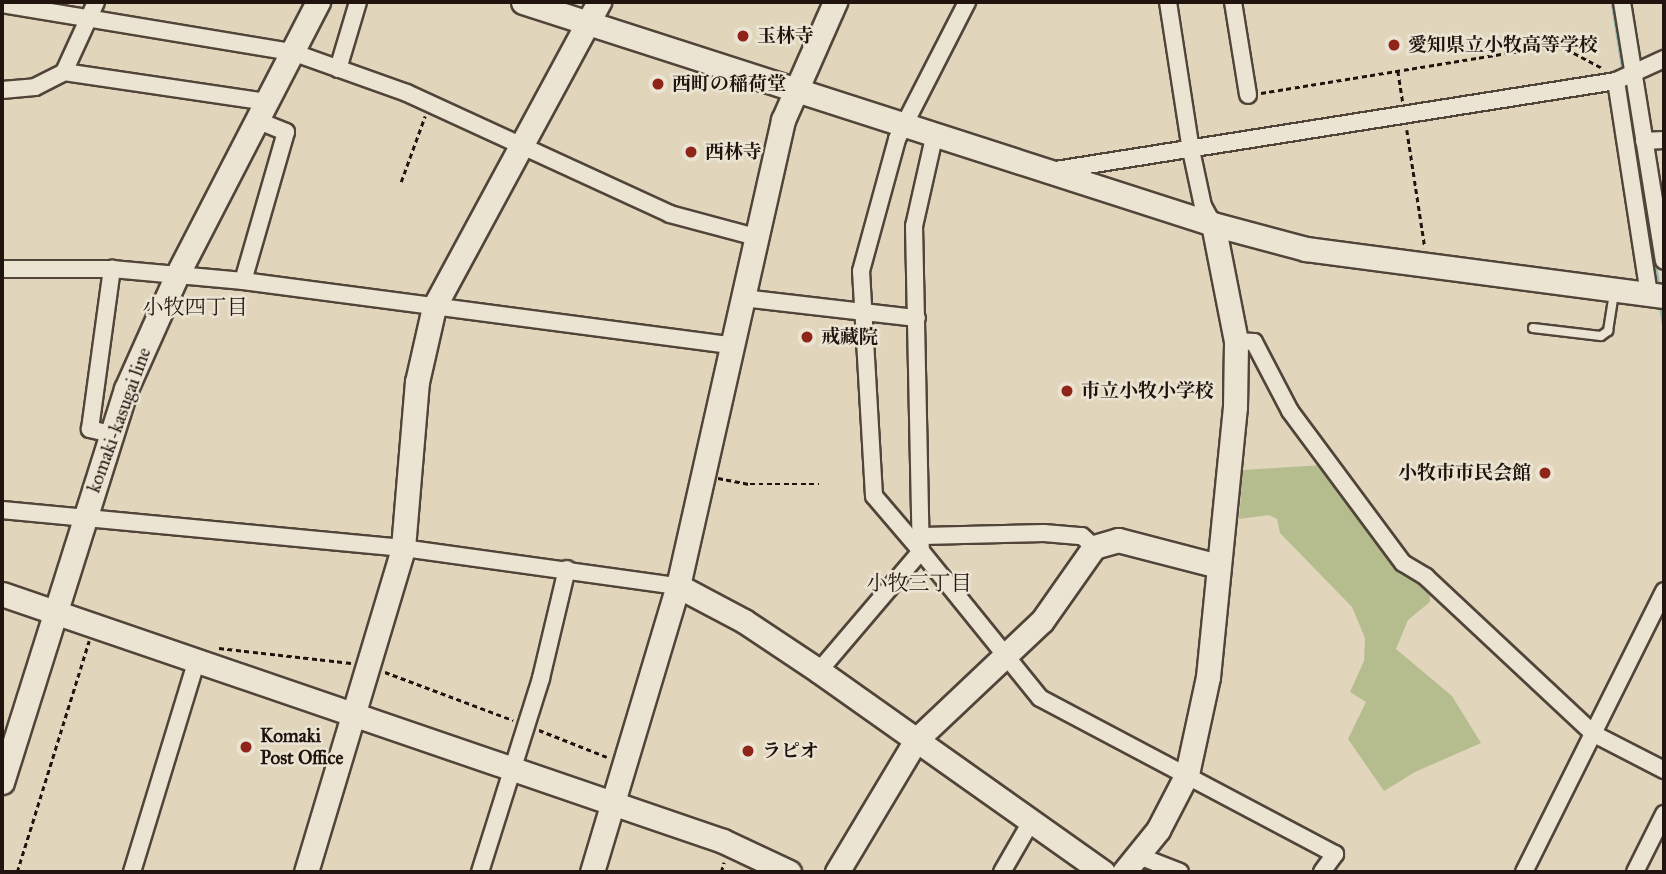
<!DOCTYPE html>
<meta charset="utf-8">
<style>
body{margin:0}
#map{position:relative;width:1666px;height:874px;overflow:hidden;background:#e1d6bc;font-family:"IM FELL Great Primer","Noto Serif JP",serif}
div>[style]{position:absolute}
.green>*{inset:0;background:#b5bd8f}
.stream>*{height:3.5px;margin:-1.75px;padding:0 1.75px;transform-origin:1.75px;border-radius:1.75px;background:#94b9b0}
.path>*{height:2.5px;margin-top:-1.25px;transform-origin:0;background:repeating-linear-gradient(90deg,#21130d 0 5px,transparent 0 8.5px)}
.roads{filter:drop-shadow(2px 0 #514439) drop-shadow(-2px 0 #514439) drop-shadow(0 2px #514439) drop-shadow(0 -2px #514439)}
.lane>*{height:8px;margin:-4px;padding:0 4px;transform-origin:4px;border-radius:4px;background:#ece4d3}
.street>*{height:16px;margin:-8px;padding:0 8px;transform-origin:8px;border-radius:8px;background:#ece4d3}
.secondary>*{height:23px;margin:-11.5px;padding:0 11.5px;transform-origin:11.5px;border-radius:11.5px;background:#ece4d3}
.dots>*{width:19px;height:19px;translate:-50% -50%;box-sizing:border-box;border:4px solid #ece4d3;border-radius:50%}
span{translate:-50% -50%;white-space:nowrap;text-align:center;line-height:1.15;-webkit-text-stroke:5px #ece4d3;paint-order:stroke}
.poi-label{font-size:19px;color:#21130d;font-weight:700}
.left{translate:0 -50%;text-align:left}
.right{translate:-100% -50%;text-align:right}
.street-label{font-size:19px;color:#21130d}
.neighbourhood-label{font-size:21px;color:#21130d}
.frame{position:absolute;inset:0;border:4px solid #21130d;pointer-events:none}
</style>
<div id="map">
<div class="green">
<div style="clip-path:polygon(1323px 465px,1429px 583px,1430px 602px,1408px 620px,1396px 649px,1452px 696px,1481px 743px,1415px 772px,1384px 791px,1348px 739px,1366px 702px,1350px 692px,1364px 661px,1365px 638px,1352px 607px,1280px 533px,1277px 519px,1269px 515px,1239px 519px,1243px 470px)"></div>
</div>
<div class="stream">
<div style="left:1613px;top:2px;width:71px;rotate:81.1deg"></div>
<div style="left:1626px;top:83px;width:206px;rotate:80.8deg"></div>
<div style="left:1661px;top:304px;width:19px;rotate:81deg"></div>
</div>
<div class="path">
<div style="left:1398px;top:71px;width:32px;rotate:81deg"></div>
<div style="left:1261px;top:93px;width:302px;rotate:-9.2deg"></div>
<div style="left:1559px;top:45px;width:49px;rotate:28.1deg"></div>
<div style="left:1407px;top:130px;width:119px;rotate:81.3deg"></div>
<div style="left:401px;top:182px;width:70px;rotate:-70deg"></div>
<div style="left:718px;top:478px;width:33px;rotate:11deg"></div>
<div style="left:750px;top:484px;width:69px"></div>
<div style="left:219px;top:648px;width:133px;rotate:6.5deg"></div>
<div style="left:385px;top:672px;width:137px;rotate:20.6deg"></div>
<div style="left:539px;top:730px;width:73px;rotate:21.7deg"></div>
<div style="left:17px;top:872px;width:242px;rotate:-72.7deg"></div>
<div style="left:721px;top:872px;width:10px;rotate:-73deg"></div>
</div>
<div class="roads">
<div class="lane">
<div style="left:1533px;top:328px;width:68px;rotate:6.7deg"></div>
<div style="left:1601px;top:336px;width:9px;rotate:-36deg"></div>
<div style="left:1608px;top:331px;width:38px;rotate:-81deg"></div>
</div>
<div class="street">
<div style="left:1168px;top:2px;width:150px;rotate:81.2deg"></div>
<div style="left:1191px;top:150px;width:57px;rotate:77.9deg"></div>
<div style="left:1203px;top:206px;width:21px;rotate:61deg"></div>
<div style="left:1233px;top:2px;width:94px;rotate:80.8deg"></div>
<div style="left:1622px;top:2px;width:262px;rotate:80.8deg"></div>
<div style="left:2px;top:4px;width:294px;rotate:9.4deg"></div>
<div style="left:292px;top:52px;width:122px;rotate:19.6deg"></div>
<div style="left:407px;top:93px;width:289px;rotate:24.7deg"></div>
<div style="left:670px;top:214px;width:89px;rotate:15deg"></div>
<div style="left:338px;top:69px;width:70px;rotate:-73.4deg"></div>
<div style="left:64px;top:72px;width:206px;rotate:8.4deg"></div>
<div style="left:1616px;top:81px;width:216px;rotate:81.2deg"></div>
<div style="left:2px;top:90px;width:33px;rotate:-5deg"></div>
<div style="left:35px;top:87px;width:33px;rotate:-27deg"></div>
<div style="left:64px;top:72px;width:77px;rotate:-65.4deg"></div>
<div style="left:935px;top:133px;width:95px;rotate:102.7deg"></div>
<div style="left:914px;top:226px;width:325px;rotate:88.8deg"></div>
<div style="left:921px;top:551px;width:189px;rotate:51deg"></div>
<div style="left:1040px;top:698px;width:334px;rotate:27.9deg"></div>
<div style="left:1335px;top:854px;width:22px;rotate:126deg"></div>
<div style="left:1644px;top:141px;width:20px;rotate:-3deg"></div>
<div style="left:1056px;top:170px;width:567px;rotate:-9.03deg"></div>
<div style="left:1616px;top:81px;width:53px;rotate:-24.6deg"></div>
<div style="left:2px;top:269px;width:110px"></div>
<div style="left:112px;top:269px;width:132px;rotate:5.2deg"></div>
<div style="left:243px;top:281px;width:493px;rotate:7.5deg"></div>
<div style="left:243px;top:281px;width:155px;rotate:-73.9deg"></div>
<div style="left:286px;top:132px;width:29px;rotate:-158deg"></div>
<div style="left:743px;top:298px;width:175px;rotate:6.6deg"></div>
<div style="left:1236px;top:341px;width:18px;rotate:3deg"></div>
<div style="left:1254px;top:342px;width:78px;rotate:62.4deg"></div>
<div style="left:1290px;top:411px;width:189px;rotate:53.4deg"></div>
<div style="left:1403px;top:563px;width:27px;rotate:31deg"></div>
<div style="left:1426px;top:577px;width:230px;rotate:43.1deg"></div>
<div style="left:1594px;top:734px;width:79px;rotate:27.2deg"></div>
<div style="left:111px;top:434px;width:22px;rotate:-167deg"></div>
<div style="left:90px;top:429px;width:162px;rotate:-82.2deg"></div>
<div style="left:2px;top:510px;width:403px;rotate:5.4deg"></div>
<div style="left:403px;top:548px;width:278px;rotate:7.9deg"></div>
<div style="left:923px;top:536px;width:121px;rotate:-1.4deg"></div>
<div style="left:1044px;top:533px;width:38px;rotate:5deg"></div>
<div style="left:1082px;top:536px;width:16px;rotate:43deg"></div>
<div style="left:819px;top:671px;width:157px;rotate:-49.6deg"></div>
<div style="left:921px;top:551px;width:72px;rotate:-130.5deg"></div>
<div style="left:874px;top:496px;width:225px;rotate:-93.3deg"></div>
<div style="left:861px;top:271px;width:137px;rotate:-74.7deg"></div>
<div style="left:897px;top:139px;width:154px;rotate:-62.9deg"></div>
<div style="left:1139px;top:856px;width:44px;rotate:21.3deg"></div>
<div style="left:132px;top:872px;width:222px;rotate:-73deg"></div>
<div style="left:480px;top:872px;width:203px;rotate:-72.5deg"></div>
<div style="left:541px;top:678px;width:112px;rotate:-76.6deg"></div>
<div style="left:1002px;top:872px;width:60px;rotate:-60deg"></div>
<div style="left:1524px;top:872px;width:314px;rotate:-63.5deg"></div>
<div style="left:1635px;top:872px;width:65px;rotate:-63.4deg"></div>
</div>
<div class="secondary">
<div style="left:523px;top:2px;width:725px;rotate:17.84deg"></div>
<div style="left:1213px;top:224px;width:96px;rotate:15deg"></div>
<div style="left:1306px;top:249px;width:361px;rotate:7.5deg"></div>
<div style="left:678px;top:586px;width:75px;rotate:27.9deg"></div>
<div style="left:744px;top:621px;width:90px;rotate:33.7deg"></div>
<div style="left:819px;top:671px;width:348px;rotate:35.3deg"></div>
<div style="left:2px;top:594px;width:762px;rotate:18.91deg"></div>
<div style="left:723px;top:841px;width:73px;rotate:25.2deg"></div>
<div style="left:2px;top:782px;width:412px;rotate:-72.5deg"></div>
<div style="left:126px;top:389px;width:125px;rotate:-65.9deg"></div>
<div style="left:177px;top:275px;width:307px;rotate:-62.7deg"></div>
<div style="left:306px;top:872px;width:338px;rotate:-73.3deg"></div>
<div style="left:403px;top:548px;width:167px;rotate:-85.2deg"></div>
<div style="left:417px;top:382px;width:77px;rotate:-77.2deg"></div>
<div style="left:434px;top:307px;width:347px;rotate:-61.6deg"></div>
<div style="left:592px;top:872px;width:299px;rotate:-73.3deg"></div>
<div style="left:678px;top:586px;width:478px;rotate:-77.3deg"></div>
<div style="left:783px;top:120px;width:129px;rotate:-66.2deg"></div>
<div style="left:837px;top:872px;width:154px;rotate:-59.1deg"></div>
<div style="left:916px;top:740px;width:173px;rotate:-43.4deg"></div>
<div style="left:1042px;top:621px;width:90px;rotate:-54.9deg"></div>
<div style="left:1094px;top:547px;width:25px;rotate:-16deg"></div>
<div style="left:1118px;top:540px;width:103px;rotate:14.6deg"></div>
<div style="left:1124px;top:872px;width:54px;rotate:-51deg"></div>
<div style="left:1158px;top:830px;width:63px;rotate:-62.6deg"></div>
<div style="left:1187px;top:774px;width:99px;rotate:-77.8deg"></div>
<div style="left:1208px;top:677px;width:271px;rotate:-84.3deg"></div>
<div style="left:1235px;top:407px;width:66px;rotate:-89.1deg"></div>
<div style="left:1236px;top:341px;width:119px;rotate:-101.1deg"></div>
</div>
</div>
<div class="dots">
<div style="left:743px;top:36px;background:#8f2418"></div>
<div style="left:1394px;top:45px;background:#8f2418"></div>
<div style="left:658px;top:84px;background:#8f2418"></div>
<div style="left:691px;top:152px;background:#8f2418"></div>
<div style="left:807px;top:337px;background:#8f2418"></div>
<div style="left:1067px;top:391px;background:#8f2418"></div>
<div style="left:1545px;top:473px;background:#8f2418"></div>
<div style="left:246px;top:747px;background:#8f2418"></div>
<div style="left:748px;top:751px;background:#8f2418"></div>
</div>
<div class="poi-label">
<span class="left" style="left:757px;top:36px">玉林寺</span>
<span class="left" style="left:1408px;top:45px">愛知県立小牧高等学校</span>
<span class="left" style="left:672px;top:84px">西町の稲荷堂</span>
<span class="left" style="left:705px;top:152px">西林寺</span>
<span class="left" style="left:821px;top:337px">戒藏院</span>
<span class="left" style="left:1081px;top:391px">市立小牧小学校</span>
<span class="right" style="left:1531px;top:473px">小牧市市民会館</span>
<span class="left" style="left:260px;top:747px">Komaki<br>Post Office</span>
<span class="left" style="left:762px;top:751px">ラピオ</span>
</div>
<div class="street-label">
<span style="left:119px;top:420px;rotate:-70deg">komaki-kasugai line</span>
</div>
<div class="neighbourhood-label">
<span style="left:195px;top:307px">小牧四丁目</span>
<span style="left:919px;top:583px">小牧三丁目</span>
</div>
<div class="frame"></div>
</div>
